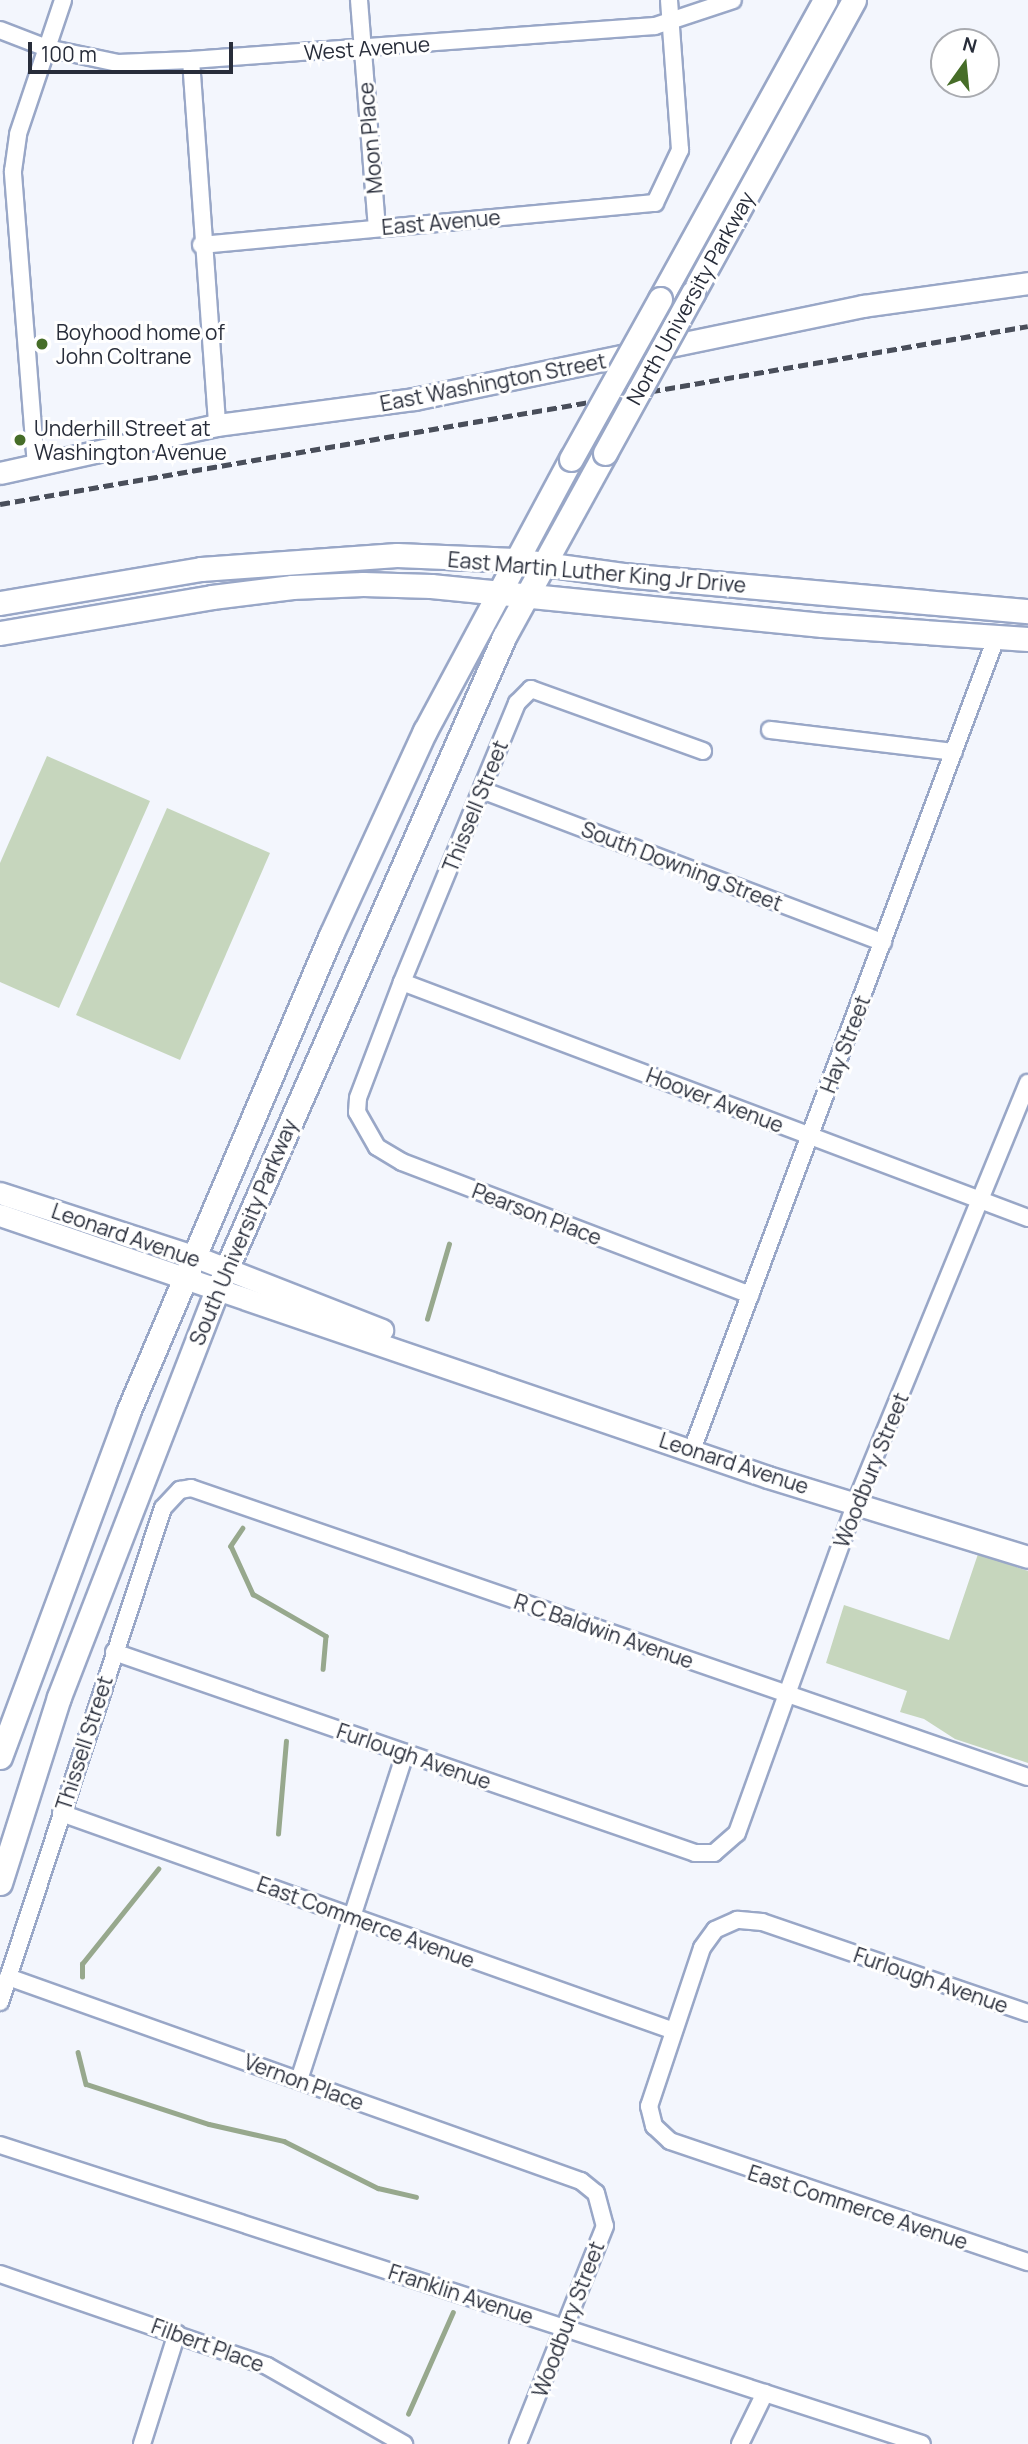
<!DOCTYPE html>
<style>
body{margin:0}
#map{position:relative;width:1028px;height:2444px;overflow:hidden;background:#f3f6fd;font-family:Manrope,sans-serif}
div>[style]{position:absolute}
.green>*{inset:0;background:#c6d6bd}
.stream>*{height:4.5px;margin:-2.25px;padding:0 2.25px;transform-origin:2.25px;border-radius:2.25px;background:#97a88d}
.roads{filter:drop-shadow(2px 0 #99a7c7) drop-shadow(-2px 0 #99a7c7) drop-shadow(0 2px #99a7c7) drop-shadow(0 -2px #99a7c7)}
.minor>*{height:16px;margin:-8px;padding:0 8px;transform-origin:8px;border-radius:8px;background:#fff}
.tertiary>*{height:21px;margin:-10.5px;padding:0 10.5px;transform-origin:10.5px;border-radius:10.5px;background:#fff}
.secondary>*{height:23px;margin:-11.5px;padding:0 11.5px;transform-origin:11.5px;border-radius:11.5px;background:#fff}
.rail>*{height:4.5px;margin-top:-2.25px;transform-origin:0;background:repeating-linear-gradient(90deg,#494e5a 0 10px,transparent 0 15px)}
.bridges{filter:drop-shadow(2px 0 #99a7c7) drop-shadow(-2px 0 #99a7c7) drop-shadow(0 2px #99a7c7) drop-shadow(0 -2px #99a7c7)}
.secondary-bridge>*{height:23px;margin:-11.5px;padding:0 11.5px;transform-origin:11.5px;border-radius:11.5px;background:#fff}
.dots>*{width:19px;height:19px;translate:-50% -50%;box-sizing:border-box;border:4px solid #fff;border-radius:50%}
span{translate:-50% -50%;white-space:nowrap;text-align:center;line-height:1.15;-webkit-text-stroke:6px #fff;paint-order:stroke}
.street-label{font-size:21px;color:#282d3a}
.poi-label{font-size:21px;color:#282d3a}
.left{translate:0 -50%;text-align:left}
.north{position:absolute;left:930px;top:28px;width:70px;height:70px;box-sizing:border-box;background:#fff;border:2px solid #a9abb0;border-radius:50%;rotate:15deg;font-size:19px;font-weight:700;line-height:28px;text-align:center;color:#282d3a}
.north::after{content:'';display:block;margin:auto;width:24px;height:32px;background:#466d28;clip-path:polygon(50% 0,100% 100%,50% 72%,0 100%)}
.scale{position:absolute;left:28px;top:42px;width:205px;height:32px;box-sizing:border-box;border:4px solid #282d3a;border-top:0;padding-left:9px;font-size:21px;line-height:24px;white-space:nowrap;color:#282d3a;-webkit-text-stroke:5px #fff;paint-order:stroke}
</style>
<div id="map">
<div class="green">
<div style="clip-path:polygon(47px 756px,150px 801px,59px 1008px,0 982px,0 863px)"></div>
<div style="clip-path:polygon(167px 808px,270px 853px,180px 1060px,76px 1015px)"></div>
<div style="clip-path:polygon(978px 1554px,1028px 1571px,1028px 1763px,955px 1739px,924px 1719px,900px 1712px,907px 1691px,826px 1663px,844px 1605px,949px 1640px)"></div>
</div>
<div class="stream">
<div style="left:427px;top:1319px;width:78px;rotate:-73.7deg"></div>
<div style="left:243px;top:1528px;width:22px;rotate:124deg"></div>
<div style="left:231px;top:1546px;width:53px;rotate:65.4deg"></div>
<div style="left:253px;top:1594px;width:84px;rotate:29.9deg"></div>
<div style="left:326px;top:1636px;width:33px;rotate:95deg"></div>
<div style="left:278px;top:1834px;width:93px;rotate:-85.1deg"></div>
<div style="left:82px;top:1977px;width:13px;rotate:-90deg"></div>
<div style="left:82px;top:1964px;width:122px;rotate:-51.3deg"></div>
<div style="left:78px;top:2052px;width:33px;rotate:76deg"></div>
<div style="left:86px;top:2084px;width:129px;rotate:18deg"></div>
<div style="left:209px;top:2124px;width:77px;rotate:12.8deg"></div>
<div style="left:284px;top:2141px;width:105px;rotate:26.6deg"></div>
<div style="left:378px;top:2188px;width:39px;rotate:13deg"></div>
<div style="left:408px;top:2414px;width:111px;rotate:-66.2deg"></div>
</div>
<div class="roads">
<div class="minor">
<div style="left:359px;top:0;width:228px;rotate:85.5deg"></div>
<div style="left:0;top:30px;width:50px;rotate:21deg"></div>
<div style="left:47px;top:48px;width:73px;rotate:11.9deg"></div>
<div style="left:118px;top:63px;width:73px;rotate:-2.4deg"></div>
<div style="left:191px;top:60px;width:465px;rotate:-4.2deg"></div>
<div style="left:655px;top:26px;width:82px;rotate:-18.4deg"></div>
<div style="left:191px;top:60px;width:366px;rotate:85.9deg"></div>
<div style="left:201px;top:245px;width:456px;rotate:-5.3deg"></div>
<div style="left:655px;top:203px;width:59px;rotate:-64.7deg"></div>
<div style="left:680px;top:150px;width:150px;rotate:-94.2deg"></div>
<div style="left:36px;top:466px;width:296px;rotate:-94.5deg"></div>
<div style="left:13px;top:171px;width:37px;rotate:-82deg"></div>
<div style="left:18px;top:134px;width:141px;rotate:-71.4deg"></div>
<div style="left:770px;top:730px;width:185px;rotate:6.8deg"></div>
<div style="left:703px;top:751px;width:183px;rotate:-160.2deg"></div>
<div style="left:531px;top:689px;width:20px;rotate:135deg"></div>
<div style="left:517px;top:703px;width:302px;rotate:112.4deg"></div>
<div style="left:402px;top:982px;width:124px;rotate:110.8deg"></div>
<div style="left:358px;top:1098px;width:14px;rotate:94deg"></div>
<div style="left:357px;top:1112px;width:40px;rotate:60.3deg"></div>
<div style="left:377px;top:1147px;width:29px;rotate:31deg"></div>
<div style="left:402px;top:1162px;width:373px;rotate:20.9deg"></div>
<div style="left:482px;top:790px;width:429px;rotate:20.8deg"></div>
<div style="left:402px;top:982px;width:669px;rotate:20.66deg"></div>
<div style="left:692px;top:1450px;width:867px;rotate:-69.47deg"></div>
<div style="left:114px;top:1652px;width:615px;rotate:19.08deg"></div>
<div style="left:695px;top:1853px;width:19px"></div>
<div style="left:714px;top:1853px;width:30px;rotate:-41deg"></div>
<div style="left:737px;top:1833px;width:352px;rotate:-70.2deg"></div>
<div style="left:856px;top:1502px;width:453px;rotate:-67.7deg"></div>
<div style="left:61px;top:1813px;width:647px;rotate:19.58deg"></div>
<div style="left:8px;top:1977px;width:608px;rotate:19.6deg"></div>
<div style="left:581px;top:2181px;width:19px;rotate:39deg"></div>
<div style="left:596px;top:2193px;width:34px;rotate:75deg"></div>
<div style="left:605px;top:2226px;width:235px;rotate:111.8deg"></div>
<div style="left:0;top:2002px;width:520px;rotate:-71.74deg"></div>
<div style="left:163px;top:1508px;width:25px;rotate:-47deg"></div>
<div style="left:180px;top:1490px;width:11px;rotate:-10deg"></div>
<div style="left:191px;top:1488px;width:885px;rotate:19.05deg"></div>
<div style="left:1028px;top:2013px;width:281px;rotate:-161.1deg"></div>
<div style="left:762px;top:1922px;width:25px;rotate:-175deg"></div>
<div style="left:737px;top:1920px;width:24px;rotate:156deg"></div>
<div style="left:715px;top:1930px;width:22px;rotate:126deg"></div>
<div style="left:702px;top:1948px;width:167px;rotate:108.5deg"></div>
<div style="left:649px;top:2106px;width:21px;rotate:76deg"></div>
<div style="left:654px;top:2126px;width:22px;rotate:43deg"></div>
<div style="left:670px;top:2141px;width:378px;rotate:18.7deg"></div>
<div style="left:299px;top:2080px;width:344px;rotate:-72deg"></div>
<div style="left:0;top:2145px;width:969px;rotate:17.97deg"></div>
<div style="left:0;top:2274px;width:282px;rotate:19deg"></div>
<div style="left:267px;top:2366px;width:158px;rotate:29.7deg"></div>
<div style="left:142px;top:2444px;width:116px;rotate:-72.5deg"></div>
<div style="left:740px;top:2444px;width:57px;rotate:-63.9deg"></div>
</div>
<div class="tertiary">
<div style="left:0;top:473px;width:222px;rotate:-12.5deg"></div>
<div style="left:217px;top:425px;width:199px;rotate:-7.5deg"></div>
<div style="left:414px;top:399px;width:459px;rotate:-11.7deg"></div>
<div style="left:863px;top:306px;width:167px;rotate:-7.9deg"></div>
<div style="left:0;top:1193px;width:206px;rotate:18.1deg"></div>
<div style="left:196px;top:1257px;width:200px;rotate:21.4deg"></div>
<div style="left:0;top:1215px;width:811px;rotate:18.84deg"></div>
<div style="left:768px;top:1477px;width:272px;rotate:17.1deg"></div>
</div>
<div class="secondary">
<div style="left:693px;top:293px;width:334px;rotate:-61.2deg"></div>
<div style="left:660px;top:299px;width:342px;rotate:-61.1deg"></div>
<div style="left:0;top:603px;width:204px;rotate:-9.6deg"></div>
<div style="left:201px;top:569px;width:196px;rotate:-4.1deg"></div>
<div style="left:397px;top:555px;width:118px;rotate:2.4deg"></div>
<div style="left:515px;top:560px;width:109px;rotate:7.9deg"></div>
<div style="left:623px;top:575px;width:407px;rotate:5.1deg"></div>
<div style="left:0;top:633px;width:215px;rotate:-9.6deg"></div>
<div style="left:212px;top:597px;width:81px;rotate:-7.1deg"></div>
<div style="left:292px;top:587px;width:71px;rotate:-2.4deg"></div>
<div style="left:363px;top:584px;width:68px;rotate:1.7deg"></div>
<div style="left:431px;top:586px;width:393px;rotate:5.7deg"></div>
<div style="left:822px;top:625px;width:206px;rotate:3.9deg"></div>
<div style="left:0;top:1757px;width:368px;rotate:-69.6deg"></div>
<div style="left:128px;top:1412px;width:518px;rotate:-66.95deg"></div>
<div style="left:331px;top:935px;width:225px;rotate:-65.3deg"></div>
<div style="left:425px;top:731px;width:309px;rotate:-61.8deg"></div>
<div style="left:0;top:1883px;width:195px;rotate:-72.4deg"></div>
<div style="left:59px;top:1697px;width:437px;rotate:-68.8deg"></div>
<div style="left:217px;top:1290px;width:713px;rotate:-66.27deg"></div>
<div style="left:504px;top:637px;width:210px;rotate:-61.2deg"></div>
</div>
</div>
<div class="rail">
<div style="left:0;top:504px;width:1043px;rotate:-9.82deg"></div>
</div>
<div class="bridges">
<div class="secondary-bridge">
<div style="left:605px;top:453px;width:183px;rotate:-61.2deg"></div>
<div style="left:571px;top:459px;width:183px;rotate:-60.9deg"></div>
</div>
</div>
<div class="dots">
<div style="left:42px;top:344px;background:#466d28"></div>
<div style="left:20px;top:440px;background:#466d28"></div>
</div>
<div class="street-label">
<span style="left:367px;top:48px;rotate:-4deg">West Avenue</span>
<span style="left:370px;top:138px;rotate:-95deg">Moon Place</span>
<span style="left:441px;top:222px;rotate:-5deg">East Avenue</span>
<span style="left:690px;top:298px;rotate:-61deg">North University Parkway</span>
<span style="left:493px;top:382px;rotate:-11deg">East Washington Street</span>
<span style="left:597px;top:572px;rotate:5deg">East Martin Luther King Jr Drive</span>
<span style="left:475px;top:806px;rotate:-68deg">Thissell Street</span>
<span style="left:682px;top:866px;rotate:21deg">South Downing Street</span>
<span style="left:845px;top:1044px;rotate:-69deg">Hay Street</span>
<span style="left:715px;top:1100px;rotate:21deg">Hoover Avenue</span>
<span style="left:537px;top:1214px;rotate:21deg">Pearson Place</span>
<span style="left:243px;top:1232px;rotate:-67deg">South University Parkway</span>
<span style="left:126px;top:1235px;rotate:19deg">Leonard Avenue</span>
<span style="left:734px;top:1463px;rotate:18deg">Leonard Avenue</span>
<span style="left:871px;top:1470px;rotate:-68deg">Woodbury Street</span>
<span style="left:604px;top:1631px;rotate:19deg">R C Baldwin Avenue</span>
<span style="left:84px;top:1743px;rotate:-72deg">Thissell Street</span>
<span style="left:414px;top:1756px;rotate:19deg">Furlough Avenue</span>
<span style="left:366px;top:1922px;rotate:20deg">East Commerce Avenue</span>
<span style="left:931px;top:1980px;rotate:19deg">Furlough Avenue</span>
<span style="left:304px;top:2082px;rotate:20deg">Vernon Place</span>
<span style="left:858px;top:2207px;rotate:18deg">East Commerce Avenue</span>
<span style="left:461px;top:2294px;rotate:18deg">Franklin Avenue</span>
<span style="left:568px;top:2319px;rotate:-69deg">Woodbury Street</span>
<span style="left:208px;top:2345px;rotate:20deg">Filbert Place</span>
</div>
<div class="poi-label">
<span class="left" style="left:56px;top:344px">Boyhood home of<br>John Coltrane</span>
<span class="left" style="left:34px;top:440px">Underhill Street at<br>Washington Avenue</span>
</div>
<div class="north">N</div>
<div class="scale">100 m</div>
</div>
